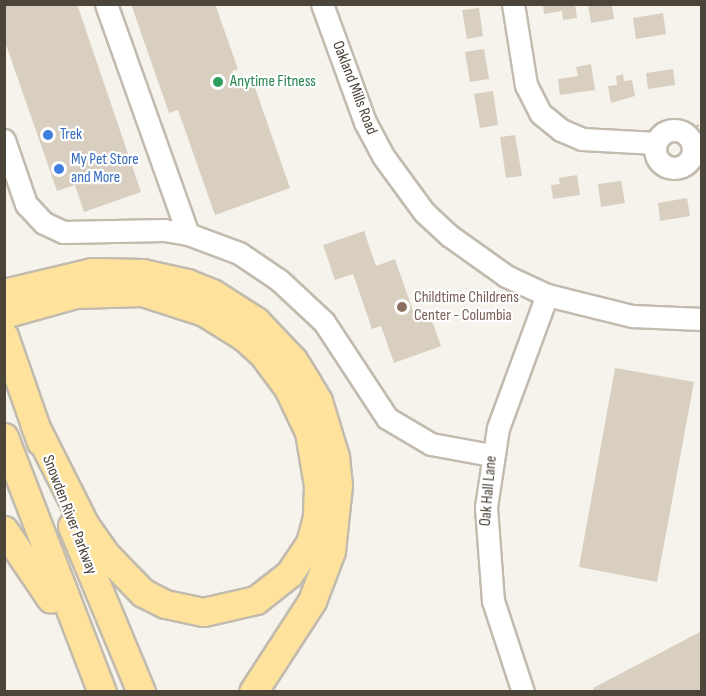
<!DOCTYPE html>
<style>
body{margin:0}
#map{position:relative;width:706px;height:696px;overflow:hidden;background:#f6f3ec;font-family:"Sofia Sans Condensed",sans-serif}
div>[style]{position:absolute}
.building>*{inset:0;background:#d8cfc1}
.path>*{height:2px;margin-top:-1px;transform-origin:0;background:repeating-linear-gradient(90deg,#c4b79f 0 3px,transparent 0 6px)}
.roads{filter:drop-shadow(2px 0 #c2bbae) drop-shadow(-2px 0 #c2bbae) drop-shadow(0 2px #c2bbae) drop-shadow(0 -2px #c2bbae)}
.minor>*{height:21px;margin:-10.5px;padding:0 10.5px;transform-origin:10.5px;border-radius:10.5px;background:#fff}
.minor>.ring{margin:-10.5px;padding:0;box-sizing:content-box;background:none;border:21px solid #fff;border-radius:50%}
.major>*{height:27px;margin:-13.5px;padding:0 13.5px;transform-origin:13.5px;border-radius:13.5px;background:#ffe39c}
.dots>*{width:16px;height:16px;translate:-50% -50%;box-sizing:border-box;border:3px solid #fff;border-radius:50%}
span{translate:-50% -50%;white-space:nowrap;text-align:center;line-height:1.15;-webkit-text-stroke:4.5px #fff;paint-order:stroke}
.leisure-label{font-size:16px;color:#27864d}
.left{translate:0 -50%;text-align:left}
.street-label{font-size:16px;color:#4b4439}
.shop-label{font-size:16px;color:#366cbe}
.education-label{font-size:16px;color:#785e54}
.frame{position:absolute;inset:0;border:6px solid #4b4439;pointer-events:none}
</style>
<div id="map">
<div class="building">
<div style="clip-path:polygon(77px 4px,141px 192px,84px 212px,75px 185px,57px 191px,4px 39px,4px 5px)"></div>
<div style="clip-path:polygon(131px 4px,215px 4px,238px 69px,232px 71px,237px 88px,253px 82px,290px 188px,215px 215px,178px 110px,169px 113px)"></div>
<div style="clip-path:polygon(543px 4px,575px 4px,577px 18px,563px 20px,562px 11px,544px 14px)"></div>
<div style="clip-path:polygon(588px 4px,612px 4px,614px 19px,591px 23px)"></div>
<div style="clip-path:polygon(479px 8px,483px 36px,467px 39px,462px 10px)"></div>
<div style="clip-path:polygon(663px 13px,666px 34px,636px 39px,633px 18px)"></div>
<div style="clip-path:polygon(484px 49px,489px 79px,470px 82px,465px 52px)"></div>
<div style="clip-path:polygon(591px 64px,595px 90px,560px 95px,558px 79px,578px 76px,576px 67px)"></div>
<div style="clip-path:polygon(673px 69px,675px 85px,648px 89px,646px 73px)"></div>
<div style="clip-path:polygon(623px 74px,624px 81px,632px 80px,635px 96px,611px 103px,608px 86px,617px 85px,616px 76px)"></div>
<div style="clip-path:polygon(493px 91px,498px 125px,480px 128px,474px 94px)"></div>
<div style="clip-path:polygon(515px 135px,522px 176px,506px 178px,500px 137px)"></div>
<div style="clip-path:polygon(577px 175px,580px 195px,553px 199px,551px 185px,560px 184px,559px 178px)"></div>
<div style="clip-path:polygon(621px 181px,625px 203px,601px 207px,598px 184px)"></div>
<div style="clip-path:polygon(687px 198px,690px 216px,660px 221px,658px 203px)"></div>
<div style="clip-path:polygon(364px 231px,376px 266px,395px 259px,414px 314px,428px 310px,441px 346px,394px 363px,381px 326px,372px 329px,353px 274px,335px 280px,323px 245px)"></div>
<div style="clip-path:polygon(615px 368px,694px 382px,657px 582px,579px 567px)"></div>
<div style="clip-path:polygon(702px 631px,702px 692px,595px 692px,593px 688px)"></div>
</div>
<div class="path">
<div style="left:687px;top:135px;width:20px;rotate:-41deg"></div>
</div>
<div class="roads">
<div class="minor">
<div style="left:106px;top:4px;width:244px;rotate:70.4deg"></div>
<div style="left:322px;top:4px;width:126px;rotate:70deg"></div>
<div style="left:365px;top:122px;width:38px;rotate:62deg"></div>
<div style="left:383px;top:156px;width:69px;rotate:53.8deg"></div>
<div style="left:424px;top:212px;width:35px;rotate:43deg"></div>
<div style="left:450px;top:236px;width:69px;rotate:35.5deg"></div>
<div style="left:506px;top:276px;width:45px;rotate:24.9deg"></div>
<div style="left:547px;top:295px;width:88px;rotate:13.9deg"></div>
<div style="left:632px;top:316px;width:70px;rotate:2.5deg"></div>
<div style="left:513px;top:4px;width:82px;rotate:80.9deg"></div>
<div style="left:526px;top:85px;width:31px;rotate:63deg"></div>
<div style="left:540px;top:113px;width:27px;rotate:39deg"></div>
<div style="left:561px;top:130px;width:23px;rotate:23deg"></div>
<div style="left:582px;top:139px;width:74px;rotate:3.1deg"></div>
<div class="ring" style="left:655px;top:130px;width:17px;height:17px"></div>
<div style="left:4px;top:140px;width:68px;rotate:71deg"></div>
<div style="left:26px;top:204px;width:26px;rotate:47deg"></div>
<div style="left:44px;top:223px;width:21px;rotate:25deg"></div>
<div style="left:63px;top:232px;width:101px;rotate:-1.1deg"></div>
<div style="left:164px;top:230px;width:24px;rotate:9deg"></div>
<div style="left:188px;top:234px;width:54px;rotate:20.4deg"></div>
<div style="left:239px;top:253px;width:48px;rotate:34deg"></div>
<div style="left:279px;top:280px;width:62px;rotate:43deg"></div>
<div style="left:324px;top:322px;width:115px;rotate:56.7deg"></div>
<div style="left:387px;top:418px;width:51px;rotate:30.6deg"></div>
<div style="left:431px;top:444px;width:61px;rotate:10.4deg"></div>
<div style="left:523px;top:692px;width:96px;rotate:-108.2deg"></div>
<div style="left:493px;top:601px;width:94px;rotate:-94.3deg"></div>
<div style="left:486px;top:507px;width:80px;rotate:-81.4deg"></div>
<div style="left:498px;top:428px;width:142px;rotate:-69.8deg"></div>
</div>
<div class="major">
<div style="left:4px;top:293px;width:90px;rotate:-13.4deg"></div>
<div style="left:92px;top:272px;width:50px;rotate:1.1deg"></div>
<div style="left:142px;top:273px;width:46px;rotate:12.5deg"></div>
<div style="left:187px;top:283px;width:27px;rotate:22deg"></div>
<div style="left:212px;top:293px;width:52px;rotate:32.5deg"></div>
<div style="left:256px;top:321px;width:54px;rotate:46.5deg"></div>
<div style="left:293px;top:360px;width:25px;rotate:58deg"></div>
<div style="left:306px;top:381px;width:23px;rotate:59deg"></div>
<div style="left:318px;top:401px;width:59px;rotate:73.1deg"></div>
<div style="left:335px;top:457px;width:28px;rotate:84deg"></div>
<div style="left:338px;top:485px;width:66px;rotate:96.1deg"></div>
<div style="left:331px;top:551px;width:53px;rotate:110.8deg"></div>
<div style="left:312px;top:601px;width:108px;rotate:123deg"></div>
<div style="left:4px;top:314px;width:74px;rotate:-15.7deg"></div>
<div style="left:75px;top:294px;width:67px;rotate:-1.7deg"></div>
<div style="left:142px;top:292px;width:65px;rotate:17.9deg"></div>
<div style="left:204px;top:312px;width:47px;rotate:32deg"></div>
<div style="left:244px;top:337px;width:24px;rotate:42deg"></div>
<div style="left:262px;top:353px;width:44px;rotate:53.4deg"></div>
<div style="left:288px;top:388px;width:49px;rotate:64.5deg"></div>
<div style="left:309px;top:432px;width:54px;rotate:80.4deg"></div>
<div style="left:318px;top:485px;width:32px;rotate:92deg"></div>
<div style="left:317px;top:517px;width:27px;rotate:105deg"></div>
<div style="left:310px;top:543px;width:37px;rotate:124deg"></div>
<div style="left:289px;top:574px;width:42px;rotate:141.8deg"></div>
<div style="left:256px;top:600px;width:54px;rotate:167.2deg"></div>
<div style="left:203px;top:612px;width:39px;rotate:-168deg"></div>
<div style="left:165px;top:604px;width:25px;rotate:-153deg"></div>
<div style="left:143px;top:593px;width:53px;rotate:-134.2deg"></div>
<div style="left:106px;top:555px;width:37px;rotate:-125deg"></div>
<div style="left:85px;top:525px;width:111px;rotate:-116.8deg"></div>
<div style="left:4px;top:336px;width:112px;rotate:70.8deg"></div>
<div style="left:4px;top:437px;width:273px;rotate:69deg"></div>
<div style="left:72px;top:526px;width:180px;rotate:67.4deg"></div>
<div style="left:4px;top:530px;width:83px;rotate:55.7deg"></div>
</div>
</div>
<div class="dots">
<div style="left:218px;top:82px;background:#2e9e5b"></div>
<div style="left:48px;top:135px;background:#3f7fe0"></div>
<div style="left:59px;top:169px;background:#3f7fe0"></div>
<div style="left:402px;top:307px;background:#8d6e63"></div>
</div>
<div class="leisure-label">
<span class="left" style="left:230px;top:82px">Anytime Fitness</span>
</div>
<div class="street-label">
<span style="left:354px;top:88px;rotate:69deg">Oakland Mills Road</span>
<span style="left:489px;top:491px;rotate:-85deg">Oak Hall Lane</span>
<span style="left:69px;top:515px;rotate:69deg">Snowden River Parkway</span>
</div>
<div class="shop-label">
<span class="left" style="left:60px;top:135px">Trek</span>
<span class="left" style="left:71px;top:169px">My Pet Store<br>and More</span>
</div>
<div class="education-label">
<span class="left" style="left:414px;top:307px">Childtime Childrens<br>Center - Columbia</span>
</div>
<div class="frame"></div>
</div>
